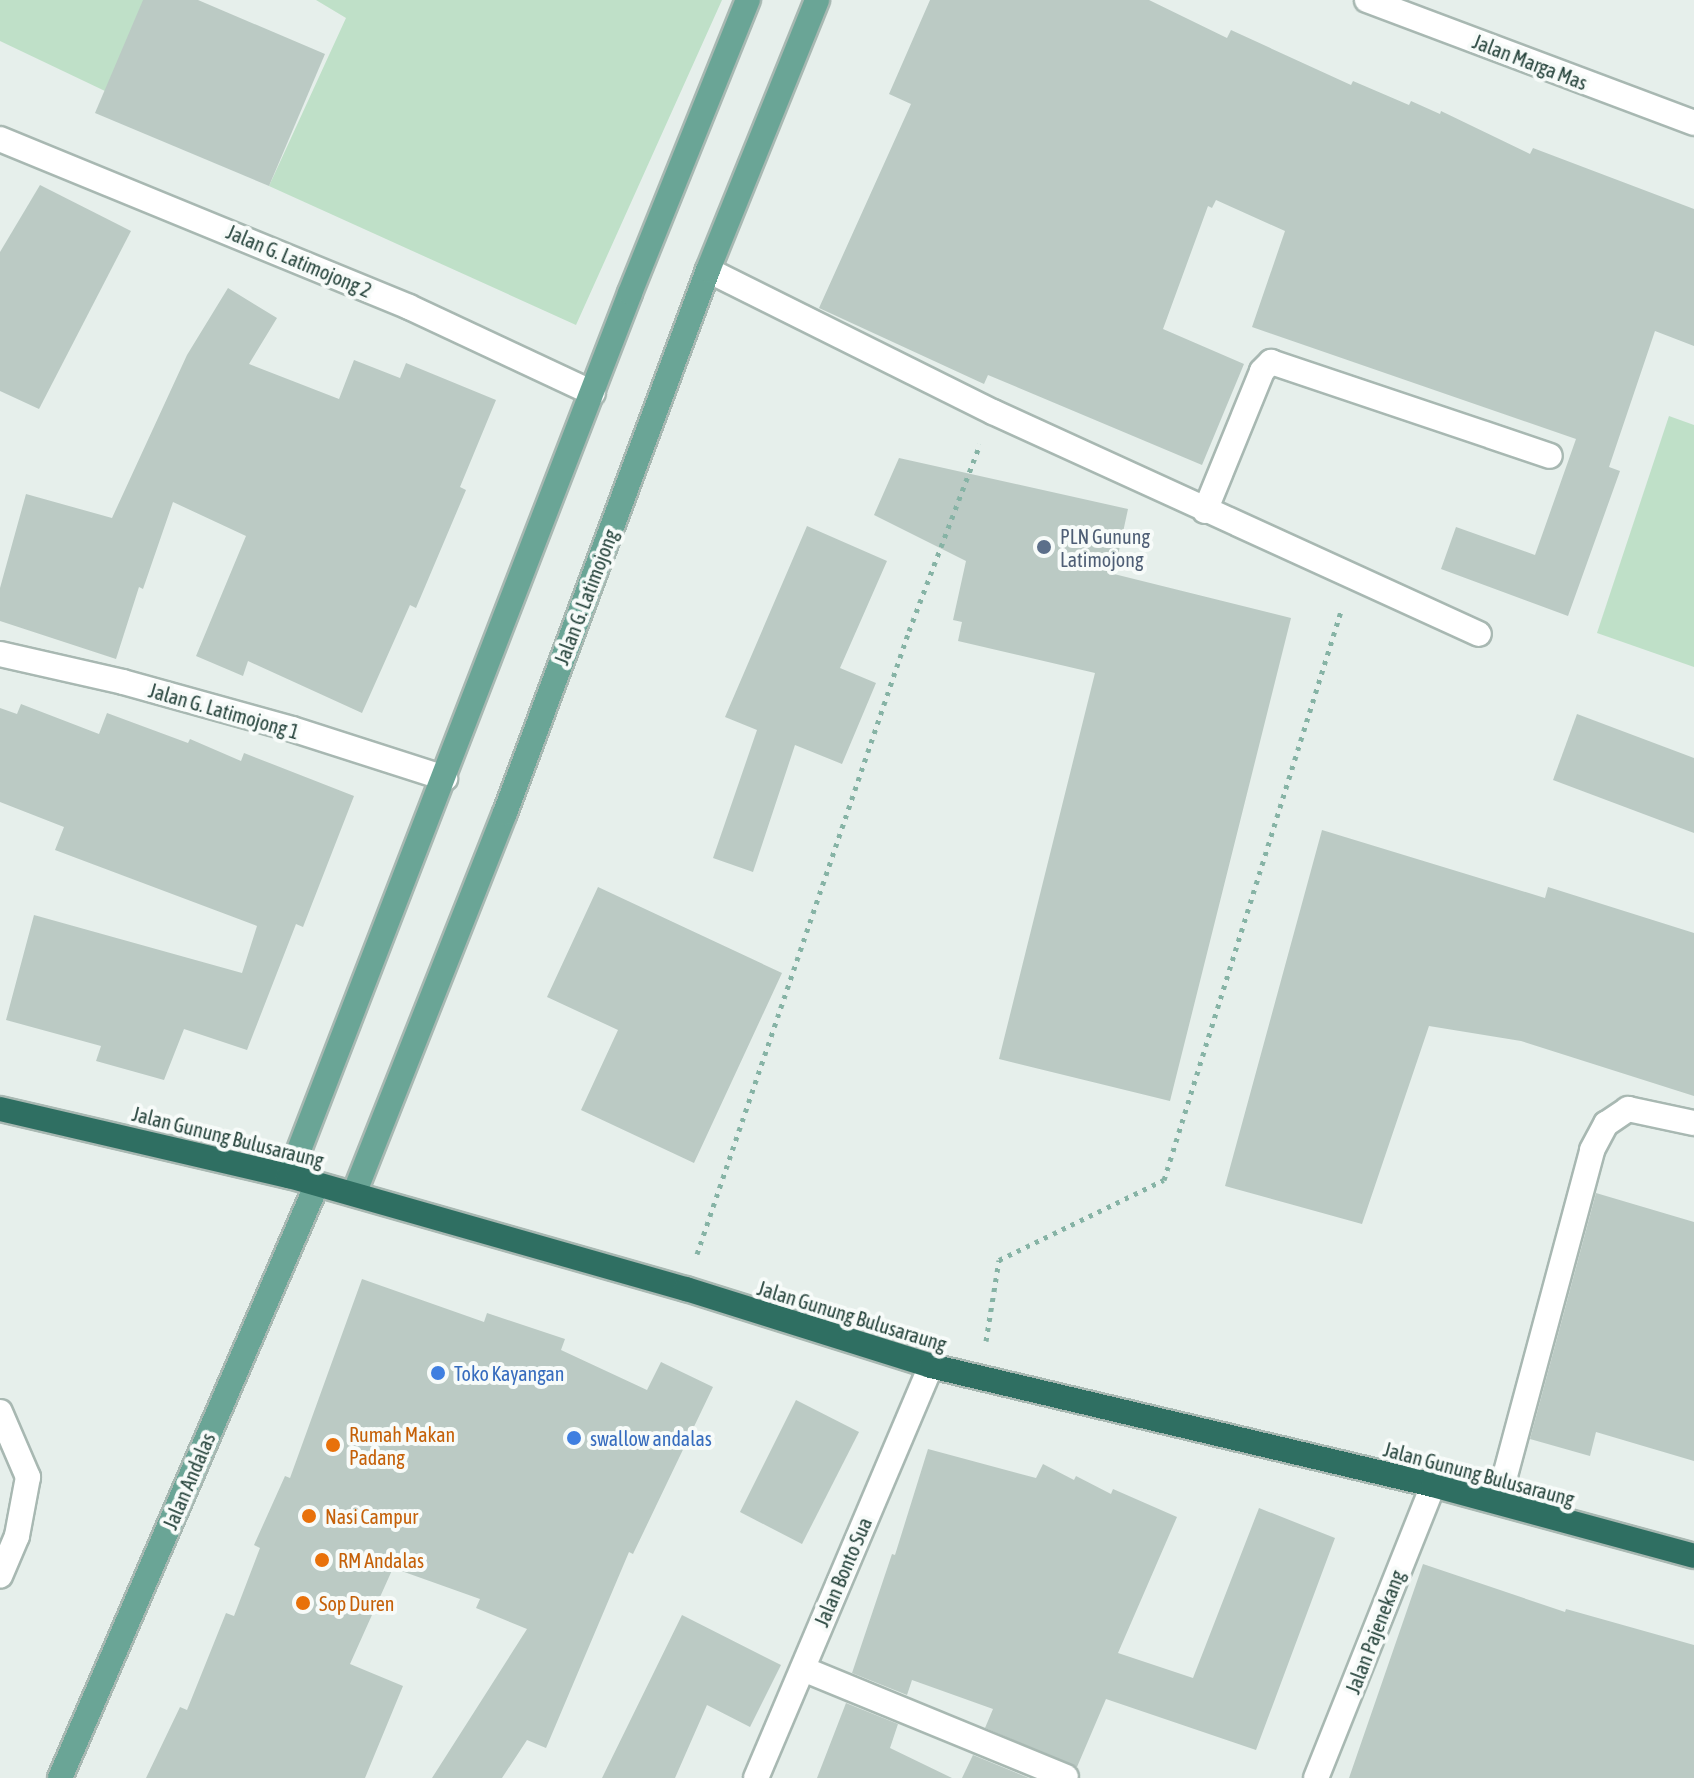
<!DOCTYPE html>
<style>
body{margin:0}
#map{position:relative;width:1694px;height:1778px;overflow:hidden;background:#e6efeb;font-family:"Asap Condensed",sans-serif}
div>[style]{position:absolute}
.green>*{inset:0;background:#bfe0c8}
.building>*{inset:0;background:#bbcac4}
.path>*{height:5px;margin-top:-2.5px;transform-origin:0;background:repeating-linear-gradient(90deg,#86b3a5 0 4px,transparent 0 10px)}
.roads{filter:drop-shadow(2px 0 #a8b8b2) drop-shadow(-2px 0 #a8b8b2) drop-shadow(0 2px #a8b8b2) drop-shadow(0 -2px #a8b8b2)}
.minor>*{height:24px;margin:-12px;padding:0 12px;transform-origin:12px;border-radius:12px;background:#fff}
.major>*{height:24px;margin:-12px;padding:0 12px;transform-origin:12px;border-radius:12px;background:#6aa596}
.highway>*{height:24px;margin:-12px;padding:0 12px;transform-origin:12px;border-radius:12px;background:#2f6f62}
.dots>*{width:22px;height:22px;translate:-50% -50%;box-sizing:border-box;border:4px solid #f7fbf9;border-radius:50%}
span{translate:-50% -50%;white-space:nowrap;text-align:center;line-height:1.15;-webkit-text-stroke:8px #f7fbf9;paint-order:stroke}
.street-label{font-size:20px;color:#24423a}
.service-label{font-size:20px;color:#4e5e75}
.left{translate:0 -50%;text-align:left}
.shop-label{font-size:20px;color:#366cbe}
.food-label{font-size:20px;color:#c56008}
</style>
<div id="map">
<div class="green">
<div style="clip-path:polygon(0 0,160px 0,105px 91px,0 41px)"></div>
<div style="clip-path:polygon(316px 0,722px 0,576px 325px,269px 186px,346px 18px)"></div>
<div style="clip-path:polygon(1669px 416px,1694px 425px,1694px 667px,1597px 633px)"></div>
</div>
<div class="building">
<div style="clip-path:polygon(143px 0,198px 0,325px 54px,269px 186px,95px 113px)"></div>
<div style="clip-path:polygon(930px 0,1149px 0,1227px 38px,1231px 30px,1351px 85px,1353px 81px,1409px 105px,1411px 101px,1440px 114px,1441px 111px,1530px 154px,1533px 148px,1694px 209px,1694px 346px,1655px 331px,1609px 467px,1620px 471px,1568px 616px,1441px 569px,1456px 527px,1535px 555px,1576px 439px,1252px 327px,1285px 231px,1216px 200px,1212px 208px,1208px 206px,1163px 329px,1244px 364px,1202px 465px,988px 375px,984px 384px,819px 308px,911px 104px,889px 94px)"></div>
<div style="clip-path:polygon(40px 185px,131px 231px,39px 409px,0 391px,0 252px)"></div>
<div style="clip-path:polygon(228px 288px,277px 318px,249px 364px,339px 399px,354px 360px,400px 378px,406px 363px,496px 400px,460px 487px,466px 490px,416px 608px,410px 605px,362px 713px,248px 661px,243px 676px,196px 656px,246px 536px,173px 502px,143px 589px,139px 587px,116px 659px,0 621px,0 588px,26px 494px,112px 518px,187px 355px)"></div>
<div style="clip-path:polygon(899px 458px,1128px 509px,1114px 574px,1291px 618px,1170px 1101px,999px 1059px,1095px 673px,958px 641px,962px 622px,953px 620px,966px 561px,874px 515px)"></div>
<div style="clip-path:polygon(807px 526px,887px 561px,840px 668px,876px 683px,842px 764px,795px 745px,753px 872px,713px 858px,757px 730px,725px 717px)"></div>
<div style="clip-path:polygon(21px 704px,99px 734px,107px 713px,188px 743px,190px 739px,241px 761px,244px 753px,354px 796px,303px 927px,296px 924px,247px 1050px,184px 1029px,164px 1080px,96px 1061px,101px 1046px,6px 1020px,34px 915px,242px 973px,257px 926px,55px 850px,64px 827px,0 802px,0 708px,17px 714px)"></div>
<div style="clip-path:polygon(1577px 714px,1694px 758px,1694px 833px,1553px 780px)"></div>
<div style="clip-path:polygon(1322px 830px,1545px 898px,1548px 887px,1694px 933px,1694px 1096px,1521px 1041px,1429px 1026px,1362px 1224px,1225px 1186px)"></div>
<div style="clip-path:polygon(598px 887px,782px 973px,694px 1163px,581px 1110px,618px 1030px,547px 997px)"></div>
<div style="clip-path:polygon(1596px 1193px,1694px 1222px,1694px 1461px,1596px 1432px,1590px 1456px,1530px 1439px)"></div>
<div style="clip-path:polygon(362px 1279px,484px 1322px,487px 1313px,565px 1339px,561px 1350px,647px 1390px,661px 1362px,713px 1387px,633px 1554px,629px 1552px,546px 1748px,527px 1740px,502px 1778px,432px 1778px,527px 1629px,476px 1608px,480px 1599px,393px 1568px,350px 1664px,403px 1686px,365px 1778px,146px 1778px,180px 1707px,187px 1710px,226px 1613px,234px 1616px,260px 1548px,254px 1545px,285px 1476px,290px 1478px)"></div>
<div style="clip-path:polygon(796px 1400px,859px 1432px,802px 1544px,740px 1512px)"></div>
<div style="clip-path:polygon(928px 1449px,1036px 1478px,1043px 1464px,1074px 1480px,1076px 1476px,1111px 1494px,1113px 1489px,1177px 1517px,1118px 1653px,1193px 1678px,1259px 1508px,1335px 1538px,1256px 1750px,1106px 1699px,1077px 1767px,985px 1728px,993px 1709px,912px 1680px,907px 1695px,852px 1673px,892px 1554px,895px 1555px)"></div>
<div style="clip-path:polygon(1423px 1564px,1565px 1612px,1566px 1609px,1694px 1645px,1694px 1778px,1349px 1778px)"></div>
<div style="clip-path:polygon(682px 1615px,781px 1665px,750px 1727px,707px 1705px,675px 1778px,602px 1778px)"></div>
<div style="clip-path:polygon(846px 1703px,898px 1724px,890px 1748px,952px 1778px,817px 1778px)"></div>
<div style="clip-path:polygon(973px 1755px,1029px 1778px,962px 1778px)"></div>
</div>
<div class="path">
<div style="left:697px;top:1254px;width:658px;rotate:-71.21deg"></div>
<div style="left:909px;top:631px;width:200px;rotate:-69.2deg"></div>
<div style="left:986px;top:1341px;width:82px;rotate:-80.9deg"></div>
<div style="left:999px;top:1260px;width:183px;rotate:-25.9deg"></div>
<div style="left:1164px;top:1180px;width:596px;rotate:-72.72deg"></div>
</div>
<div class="roads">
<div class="minor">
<div style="left:1367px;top:0;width:349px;rotate:20.6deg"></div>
<div style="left:0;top:139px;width:442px;rotate:22.3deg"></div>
<div style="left:409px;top:307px;width:203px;rotate:25.1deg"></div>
<div style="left:708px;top:270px;width:318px;rotate:26.5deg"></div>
<div style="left:993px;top:412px;width:534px;rotate:24.55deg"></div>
<div style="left:1205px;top:511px;width:151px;rotate:-67.8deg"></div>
<div style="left:1262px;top:371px;width:13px;rotate:-45deg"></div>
<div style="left:1271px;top:362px;width:294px;rotate:18.6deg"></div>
<div style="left:0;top:654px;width:126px;rotate:12.8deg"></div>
<div style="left:123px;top:682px;width:175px;rotate:15.5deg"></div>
<div style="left:292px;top:729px;width:161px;rotate:17.8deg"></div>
<div style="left:0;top:1412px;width:71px;rotate:66.7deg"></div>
<div style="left:28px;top:1477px;width:60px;rotate:100.6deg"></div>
<div style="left:17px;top:1536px;width:43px;rotate:113deg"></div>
<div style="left:1498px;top:1502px;width:364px;rotate:-75deg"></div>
<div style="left:1592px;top:1150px;width:30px;rotate:-62deg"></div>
<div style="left:1606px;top:1124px;width:27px;rotate:-34deg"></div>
<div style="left:1628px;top:1109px;width:67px;rotate:12deg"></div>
<div style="left:803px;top:1669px;width:284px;rotate:22.3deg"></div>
<div style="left:756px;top:1778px;width:448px;rotate:-67deg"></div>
<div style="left:1316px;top:1778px;width:315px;rotate:-68.2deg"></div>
</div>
<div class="major">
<div style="left:289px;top:1176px;width:947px;rotate:-68.88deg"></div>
<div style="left:630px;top:293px;width:316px;rotate:-68.1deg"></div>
<div style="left:354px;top:1194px;width:410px;rotate:-68.4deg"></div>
<div style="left:505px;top:813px;width:580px;rotate:-69.5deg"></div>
<div style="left:708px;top:270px;width:291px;rotate:-68deg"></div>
<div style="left:60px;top:1778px;width:647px;rotate:-66.6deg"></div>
</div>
<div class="highway">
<div style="left:0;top:1109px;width:297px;rotate:13.1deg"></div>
<div style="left:289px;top:1176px;width:413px;rotate:15.9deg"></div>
<div style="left:686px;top:1289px;width:257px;rotate:17.4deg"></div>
<div style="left:931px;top:1366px;width:516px;rotate:13.34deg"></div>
<div style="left:1433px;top:1485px;width:270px;rotate:15.2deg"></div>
</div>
</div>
<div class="dots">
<div style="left:1044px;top:547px;background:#5c6f8a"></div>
<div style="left:438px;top:1373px;background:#3f7fe0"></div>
<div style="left:574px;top:1438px;background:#3f7fe0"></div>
<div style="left:333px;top:1445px;background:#e8710a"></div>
<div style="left:309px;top:1516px;background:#e8710a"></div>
<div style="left:322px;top:1560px;background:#e8710a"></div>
<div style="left:303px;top:1603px;background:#e8710a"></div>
</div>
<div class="street-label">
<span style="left:1530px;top:62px;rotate:21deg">Jalan Marga Mas</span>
<span style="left:299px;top:261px;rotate:23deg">Jalan G. Latimojong 2</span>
<span style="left:586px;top:597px;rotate:-69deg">Jalan G. Latimojong</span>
<span style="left:224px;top:711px;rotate:16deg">Jalan G. Latimojong 1</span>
<span style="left:228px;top:1137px;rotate:14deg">Jalan Gunung Bulusaraung</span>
<span style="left:852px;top:1316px;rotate:17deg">Jalan Gunung Bulusaraung</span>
<span style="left:1479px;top:1474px;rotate:15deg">Jalan Gunung Bulusaraung</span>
<span style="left:189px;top:1481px;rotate:-67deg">Jalan Andalas</span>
<span style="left:843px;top:1572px;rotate:-67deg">Jalan Bonto Sua</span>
<span style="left:1375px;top:1632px;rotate:-69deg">Jalan Pajenekang</span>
</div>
<div class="service-label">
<span class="left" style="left:1060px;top:548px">PLN Gunung<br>Latimojong</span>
</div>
<div class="shop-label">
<span class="left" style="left:454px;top:1373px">Toko Kayangan</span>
<span class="left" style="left:590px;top:1438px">swallow andalas</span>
</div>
<div class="food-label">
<span class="left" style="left:349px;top:1446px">Rumah Makan<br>Padang</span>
<span class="left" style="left:325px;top:1516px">Nasi Campur</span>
<span class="left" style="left:338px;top:1560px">RM Andalas</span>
<span class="left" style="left:319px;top:1603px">Sop Duren</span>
</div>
</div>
